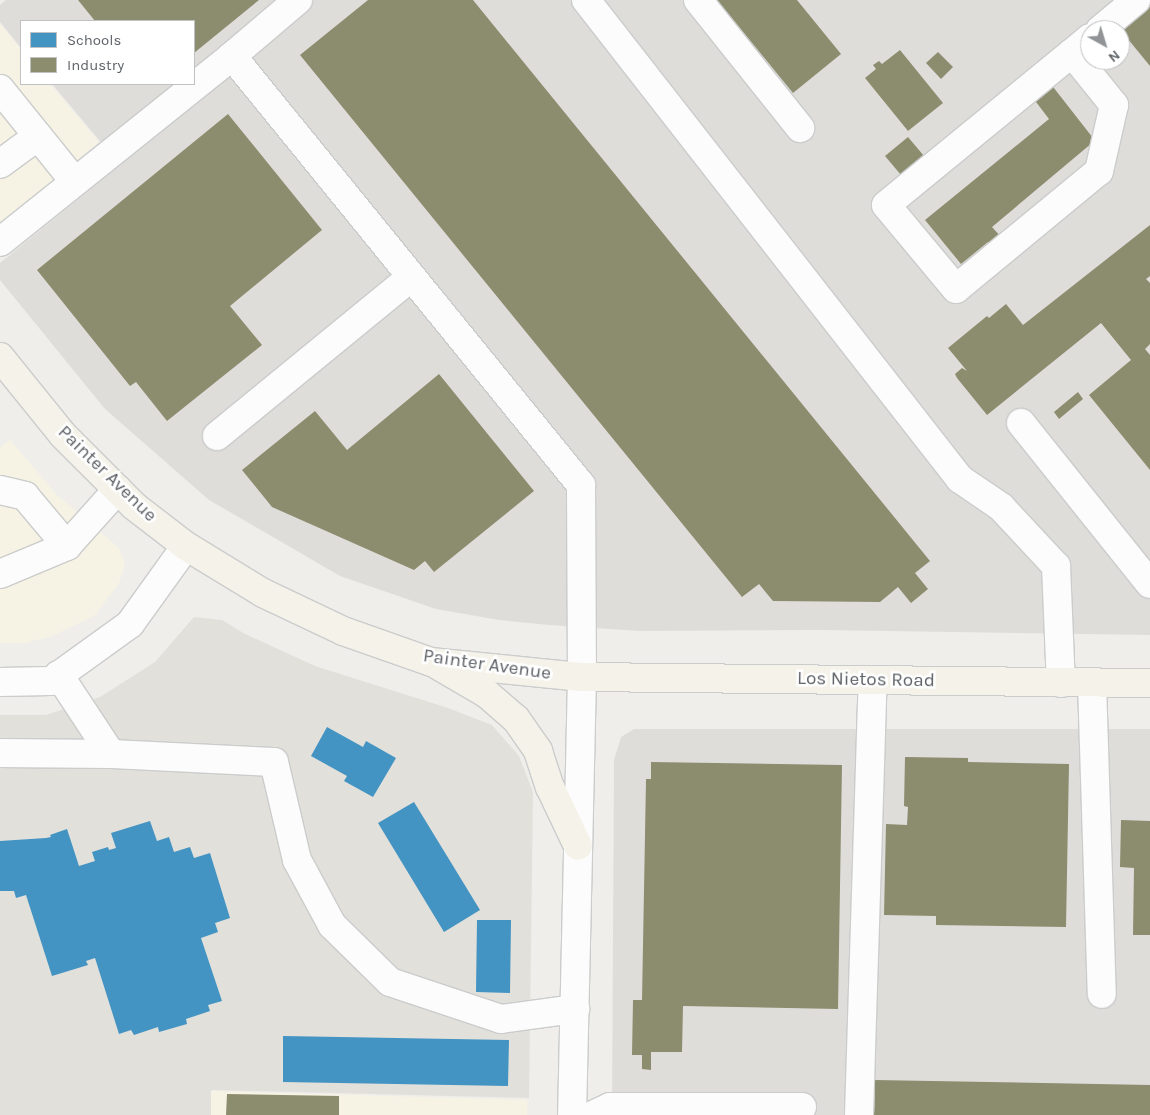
<!DOCTYPE html>
<style>
body{margin:0}
#map{position:relative;width:1150px;height:1115px;overflow:hidden;background:#efeeea;font-family:Karla,sans-serif}
div>[style]{position:absolute}
.commercial>*{inset:0;background:#f7f3e4}
.industrial>*{inset:0;background:#dfddda}
.education>*{inset:0;background:#e2e0da}
.schools>*{inset:0;background:#4393c3}
.industry>*{inset:0;background:#8c8c6e}
.roads{filter:drop-shadow(1px 0 #cbcccc) drop-shadow(-1px 0 #cbcccc) drop-shadow(0 1px #cbcccc) drop-shadow(0 -1px #cbcccc)}
.minor>*{height:28px;margin:-14px;padding:0 14px;transform-origin:14px;border-radius:14px;background:#fdfcfc}
.major>*{height:28px;margin:-14px;padding:0 14px;transform-origin:14px;border-radius:14px;background:#f4f2e9}
span{translate:-50% -50%;white-space:nowrap;text-align:center;line-height:1.15;-webkit-text-stroke:5px #fff;paint-order:stroke}
.street-label{font-size:19px;color:#5f6368}
.legend{position:absolute;left:20px;top:20px;width:175px;height:65px;box-sizing:border-box;background:#fff;border:1px solid #bfc1c3;margin:0;padding:6px 9px;list-style:none;font-size:15px;color:#5f6368}
.legend li{display:flex;align-items:center;gap:10px;height:25px}
.legend b{width:25px;border:1px solid #bfc1c3}
.north{position:absolute;left:1080px;top:20px;width:50px;height:50px;box-sizing:border-box;background:#fff;border:1px solid #bfc1c3;border-radius:50%;rotate:141deg;font-size:14px;font-weight:700;line-height:20px;text-align:center;color:#5f6368}
.north::after{content:'';display:block;margin:auto;width:18px;height:22px;background:#919496;clip-path:polygon(50% 0,100% 100%,50% 72%,0 100%)}
</style>
<div id="map">
<div class="commercial">
<div style="clip-path:polygon(0 24px,21px 49px,21px 84px,50px 84px,99px 142px,0 224px)"></div>
<div style="clip-path:polygon(10px 440px,57px 495px,119px 548px,125px 565px,119px 583px,94px 616px,52px 636px,25px 643px,0 643px,0 448px)"></div>
<div style="clip-path:polygon(211px 1091px,527px 1100px,527px 1115px,211px 1115px)"></div>
</div>
<div class="industrial">
<div style="clip-path:polygon(evenodd,6px 0,1150px 0,1150px 635px,821px 630px,640px 631px,549px 625px,499px 620px,436px 609px,340px 576px,209px 500px,105px 409px,0 280px,0 263px,120px 165px,52px 84px,194px 84px,194px 21px,21px 21px,21px 48px,0 22px,0 5px,6px 0,1090px 30px,1120px 30px,1120px 60px,1090px 60px,1090px 30px)"></div>
<div style="clip-path:polygon(634px 729px,1150px 729px,1150px 1115px,612px 1115px,614px 760px,621px 737px)"></div>
</div>
<div class="education">
<div style="clip-path:polygon(194px 617px,222px 620px,245px 634px,315px 666px,448px 708px,492px 725px,519px 756px,533px 792px,529px 1098px,211px 1090px,211px 1115px,0 1115px,0 715px,46px 715px,100px 697px,155px 662px)"></div>
</div>
<div class="schools">
<div style="clip-path:polygon(327px 727px,363px 747px,366px 741px,396px 758px,373px 797px,344px 781px,347px 776px,311px 756px)"></div>
<div style="clip-path:polygon(414px 802px,480px 910px,444px 932px,378px 823px)"></div>
<div style="clip-path:polygon(150px 821px,157px 841px,169px 837px,174px 852px,190px 847px,194px 858px,210px 853px,230px 918px,215px 923px,218px 932px,201px 938px,222px 1001px,208px 1005px,210px 1011px,186px 1019px,187px 1024px,159px 1032px,158px 1027px,134px 1035px,131px 1030px,119px 1034px,95px 958px,86px 961px,88px 965px,52px 976px,26px 895px,16px 898px,14px 891px,0 891px,0 841px,46px 838px,51px 837px,50px 835px,67px 829px,79px 866px,95px 861px,92px 852px,108px 847px,109px 850px,116px 848px,111px 833px)"></div>
<div style="clip-path:polygon(477px 920px,511px 920px,510px 993px,476px 992px)"></div>
<div style="clip-path:polygon(283px 1036px,509px 1040px,508px 1086px,283px 1082px)"></div>
</div>
<div class="industry">
<div style="clip-path:polygon(78px 0,259px 0,194px 53px,194px 21px,95px 21px)"></div>
<div style="clip-path:polygon(368px 0,473px 0,930px 561px,915px 573px,928px 589px,911px 603px,898px 587px,880px 602px,773px 601px,759px 584px,742px 597px,300px 55px)"></div>
<div style="clip-path:polygon(717px 0,797px 0,841px 54px,793px 93px)"></div>
<div style="clip-path:polygon(1150px 4px,1150px 66px,1123px 33px,1128px 22px)"></div>
<div style="clip-path:polygon(900px 50px,943px 103px,908px 131px,865px 78px,876px 69px,873px 65px,879px 61px,882px 64px)"></div>
<div style="clip-path:polygon(938px 52px,953px 67px,941px 79px,926px 63px)"></div>
<div style="clip-path:polygon(1050px 83px,1093px 138px,1092px 143px,992px 227px,1003px 239px,993px 248px,988px 242px,961px 264px,925px 220px,1049px 119px,1033px 98px)"></div>
<div style="clip-path:polygon(228px 114px,322px 230px,230px 306px,262px 345px,167px 421px,136px 382px,130px 386px,37px 270px)"></div>
<div style="clip-path:polygon(908px 137px,924px 156px,901px 175px,885px 156px)"></div>
<div style="clip-path:polygon(1150px 225px,1150px 276px,1146px 279px,1150px 283px,1150px 344px,1145px 349px,1150px 355px,1150px 470px,1089px 395px,1131px 360px,1101px 323px,987px 415px,957px 378px,955px 374px,962px 368px,967px 371px,948px 348px,987px 316px,989px 318px,1006px 304px,1023px 325px)"></div>
<div style="clip-path:polygon(439px 374px,534px 491px,434px 572px,425px 561px,414px 570px,272px 507px,242px 470px,315px 411px,347px 450px)"></div>
<div style="clip-path:polygon(1078px 392px,1083px 399px,1059px 419px,1054px 412px)"></div>
<div style="clip-path:polygon(905px 757px,968px 758px,968px 762px,1069px 764px,1066px 927px,936px 925px,936px 916px,884px 915px,886px 824px,907px 825px,908px 807px,904px 806px)"></div>
<div style="clip-path:polygon(651px 762px,842px 765px,838px 1009px,683px 1006px,682px 1052px,651px 1052px,651px 1070px,642px 1069px,642px 1055px,632px 1055px,633px 1000px,642px 1000px,646px 779px,651px 779px)"></div>
<div style="clip-path:polygon(1121px 820px,1150px 821px,1150px 935px,1133px 935px,1134px 868px,1120px 867px)"></div>
<div style="clip-path:polygon(874px 1080px,1150px 1085px,1150px 1115px,873px 1115px)"></div>
<div style="clip-path:polygon(227px 1094px,339px 1096px,339px 1115px,226px 1115px)"></div>
</div>
<div class="roads">
<div class="minor">
<div style="left:298px;top:0;width:87px;rotate:139.7deg"></div>
<div style="left:232px;top:56px;width:553px;rotate:50.87deg"></div>
<div style="left:581px;top:485px;width:192px;rotate:89.7deg"></div>
<div style="left:582px;top:677px;width:438px;rotate:91.3deg"></div>
<div style="left:586px;top:0;width:608px;rotate:52.02deg"></div>
<div style="left:960px;top:479px;width:50px;rotate:34.3deg"></div>
<div style="left:1001px;top:507px;width:81px;rotate:47deg"></div>
<div style="left:1056px;top:566px;width:117px;rotate:87.6deg"></div>
<div style="left:698px;top:0;width:164px;rotate:51.4deg"></div>
<div style="left:1100px;top:30px;width:47px;rotate:-39.8deg"></div>
<div style="left:1072px;top:53px;width:67px;rotate:51.1deg"></div>
<div style="left:1114px;top:105px;width:68px;rotate:102.8deg"></div>
<div style="left:1099px;top:171px;width:185px;rotate:140.5deg"></div>
<div style="left:956px;top:289px;width:109px;rotate:-129.8deg"></div>
<div style="left:886px;top:205px;width:240px;rotate:-39.3deg"></div>
<div style="left:1072px;top:53px;width:23px;rotate:-40deg"></div>
<div style="left:0;top:89px;width:119px;rotate:51.1deg"></div>
<div style="left:0;top:164px;width:47px;rotate:-36.4deg"></div>
<div style="left:0;top:242px;width:297px;rotate:-38.7deg"></div>
<div style="left:1021px;top:423px;width:206px;rotate:51.3deg"></div>
<div style="left:217px;top:436px;width:251px;rotate:-39.3deg"></div>
<div style="left:0;top:490px;width:26px;rotate:13deg"></div>
<div style="left:25px;top:496px;width:65px;rotate:50deg"></div>
<div style="left:0;top:574px;width:73px;rotate:-22.7deg"></div>
<div style="left:67px;top:546px;width:76px;rotate:-48.2deg"></div>
<div style="left:0;top:682px;width:51px;rotate:-1.1deg"></div>
<div style="left:51px;top:681px;width:97px;rotate:-35.8deg"></div>
<div style="left:130px;top:624px;width:96px;rotate:-54.3deg"></div>
<div style="left:1092px;top:683px;width:311px;rotate:88.2deg"></div>
<div style="left:0;top:753px;width:111px;rotate:0.5deg"></div>
<div style="left:111px;top:754px;width:95px;rotate:-123.4deg"></div>
<div style="left:111px;top:754px;width:163px;rotate:2.8deg"></div>
<div style="left:274px;top:762px;width:101px;rotate:76.8deg"></div>
<div style="left:297px;top:860px;width:74px;rotate:61.7deg"></div>
<div style="left:332px;top:925px;width:81px;rotate:44.5deg"></div>
<div style="left:390px;top:982px;width:117px;rotate:18.4deg"></div>
<div style="left:501px;top:1019px;width:75px;rotate:-7.7deg"></div>
<div style="left:593px;top:1115px;width:19px;rotate:-25deg"></div>
<div style="left:610px;top:1107px;width:192px"></div>
<div style="left:859px;top:1115px;width:434px;rotate:-88.2deg"></div>
</div>
<div class="major">
<div style="left:0;top:357px;width:100px;rotate:51.1deg"></div>
<div style="left:63px;top:435px;width:100px;rotate:45deg"></div>
<div style="left:134px;top:506px;width:66px;rotate:37.6deg"></div>
<div style="left:186px;top:546px;width:90px;rotate:31.4deg"></div>
<div style="left:263px;top:593px;width:89px;rotate:25.4deg"></div>
<div style="left:343px;top:631px;width:93px;rotate:19.4deg"></div>
<div style="left:431px;top:662px;width:152px;rotate:5.7deg"></div>
<div style="left:582px;top:677px;width:568px;rotate:0.61deg"></div>
<div style="left:439px;top:666px;width:56px;rotate:30.3deg"></div>
<div style="left:487px;top:694px;width:38px;rotate:41deg"></div>
<div style="left:516px;top:719px;width:39px;rotate:55deg"></div>
<div style="left:538px;top:751px;width:38px;rotate:72deg"></div>
<div style="left:550px;top:787px;width:65px;rotate:64.6deg"></div>
</div>
</div>
<div class="street-label">
<span style="left:107px;top:474px;rotate:44deg">Painter Avenue</span>
<span style="left:487px;top:665px;rotate:8deg">Painter Avenue</span>
<span style="left:866px;top:680px;rotate:1deg">Los Nietos Road</span>
</div>
<ul class="legend">
<li><b style="height:14px;background:#4393c3"></b>Schools</li>
<li><b style="height:14px;background:#8c8c6e"></b>Industry</li>
</ul>
<div class="north">N</div>
</div>
